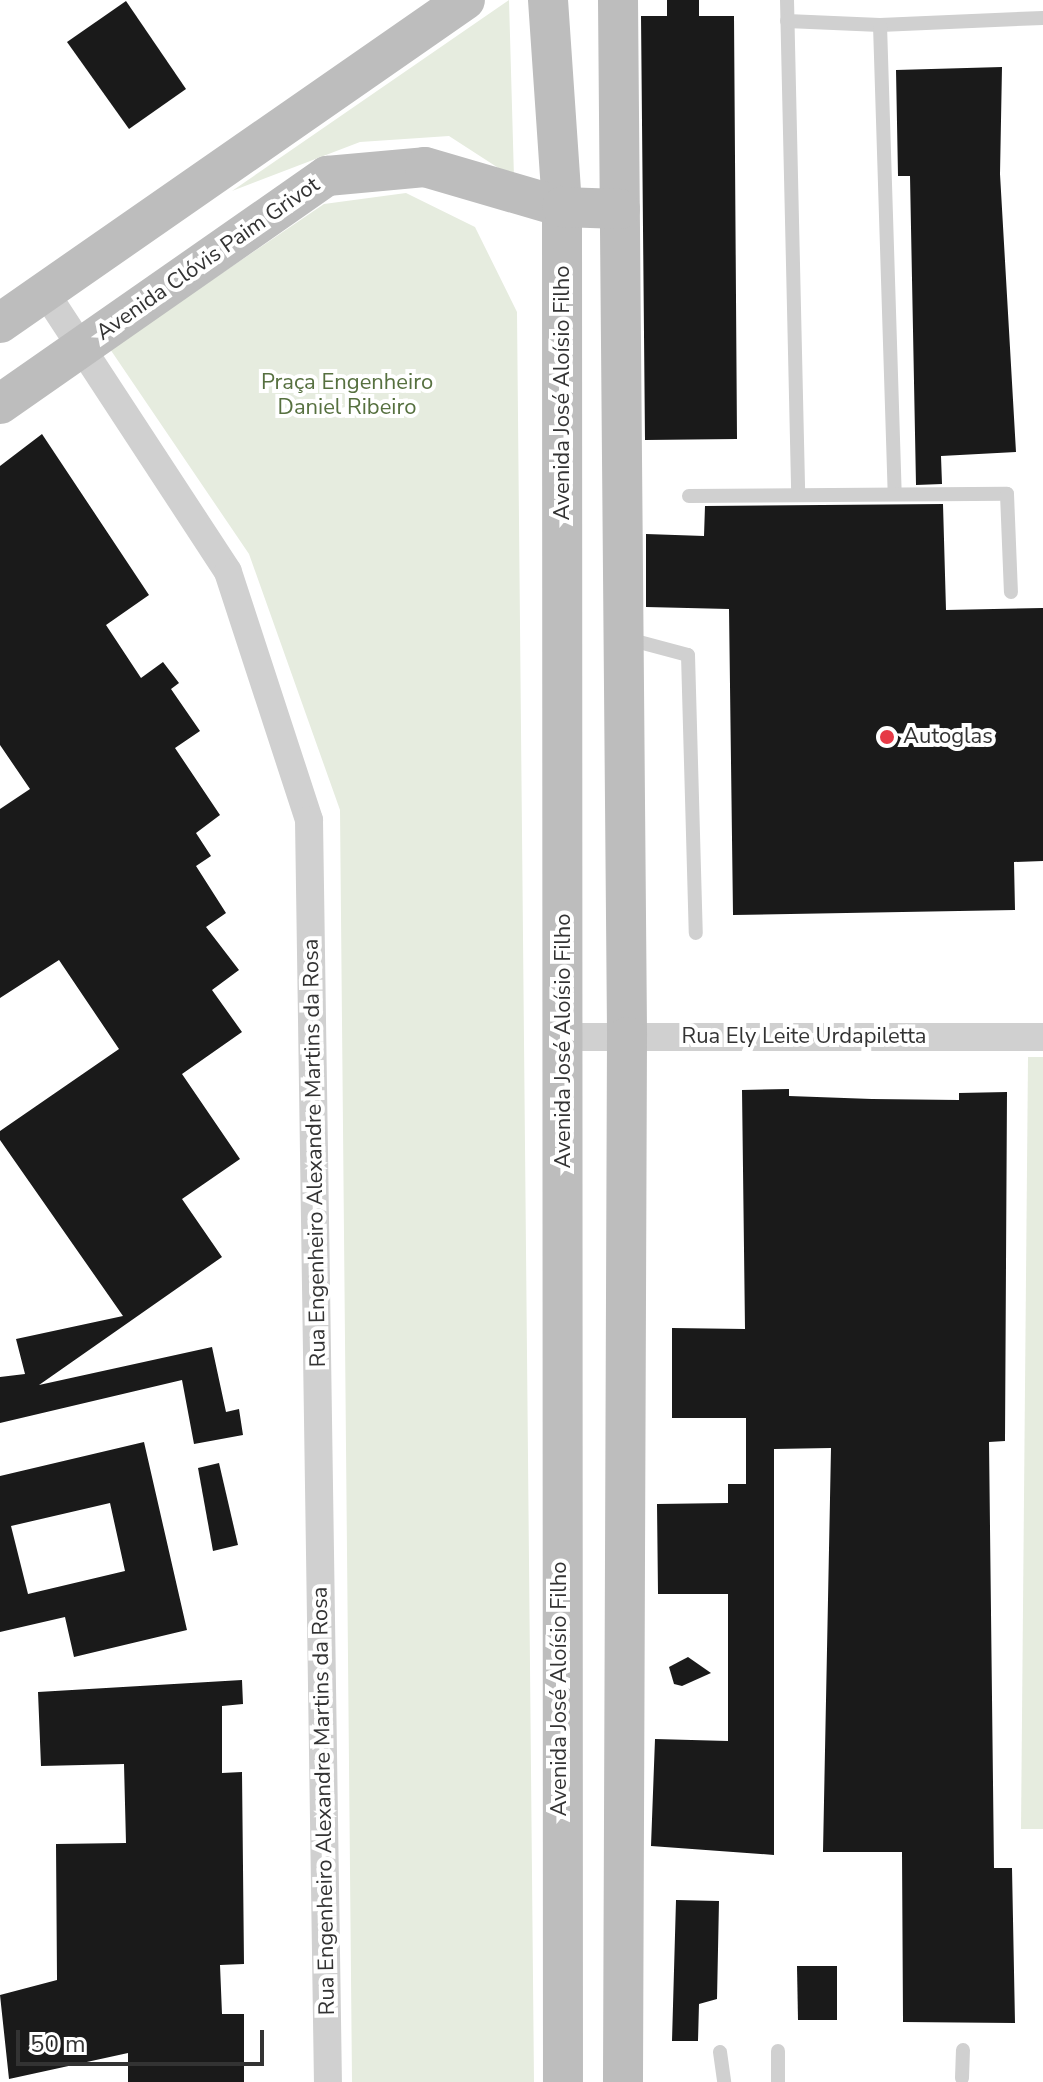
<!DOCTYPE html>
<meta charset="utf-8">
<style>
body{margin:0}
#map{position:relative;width:1043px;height:2082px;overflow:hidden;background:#fff;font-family:"Nunito Sans",sans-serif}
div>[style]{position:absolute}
.green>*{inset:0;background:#e6ecdf}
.building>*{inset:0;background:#1a1a1a}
.lane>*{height:14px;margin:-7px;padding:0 7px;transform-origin:7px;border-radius:7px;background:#d0d0d0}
.street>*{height:28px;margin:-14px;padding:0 14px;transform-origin:14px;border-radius:14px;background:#d0d0d0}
.secondary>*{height:40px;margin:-20px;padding:0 20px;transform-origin:20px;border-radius:20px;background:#bdbdbd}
.dots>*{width:22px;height:22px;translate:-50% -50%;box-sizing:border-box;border:4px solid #fff;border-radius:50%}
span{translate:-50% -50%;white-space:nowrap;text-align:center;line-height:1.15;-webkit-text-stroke:8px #fff;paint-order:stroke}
.street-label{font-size:22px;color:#333}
.park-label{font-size:22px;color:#56703f}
.poi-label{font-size:22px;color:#333}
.left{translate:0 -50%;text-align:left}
.scale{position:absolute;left:16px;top:2030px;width:248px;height:36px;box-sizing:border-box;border:4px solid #333;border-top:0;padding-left:10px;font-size:24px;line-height:28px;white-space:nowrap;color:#333;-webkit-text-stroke:6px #fff;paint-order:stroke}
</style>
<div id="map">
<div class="green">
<div style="clip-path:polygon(509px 0,514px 178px,449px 136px,360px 142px,232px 191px)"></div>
<div style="clip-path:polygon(406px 193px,475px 227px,517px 312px,534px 2082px,352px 2082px,340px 810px,249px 554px,110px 349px,324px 204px)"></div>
<div style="clip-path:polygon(1028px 1057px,1043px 1057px,1043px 1829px,1021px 1829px)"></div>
</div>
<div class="building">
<div style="clip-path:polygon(667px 0,699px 0,699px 16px,734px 16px,737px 439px,645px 440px,641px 16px,667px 16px)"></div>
<div style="clip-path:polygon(126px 1px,186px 89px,129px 129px,67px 42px)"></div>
<div style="clip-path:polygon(1002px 67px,1000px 174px,1016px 452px,941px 456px,942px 484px,916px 485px,910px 176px,898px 176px,896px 70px)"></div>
<div style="clip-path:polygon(42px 434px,149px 595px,106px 625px,141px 678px,163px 662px,179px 683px,171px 689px,200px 731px,175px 748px,220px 815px,196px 833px,211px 856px,196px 866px,226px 913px,206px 927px,239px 970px,212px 990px,242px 1032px,182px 1074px,240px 1159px,182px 1199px,222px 1257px,39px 1385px,212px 1347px,226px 1412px,239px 1409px,243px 1435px,194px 1444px,182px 1380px,0 1423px,0 1377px,25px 1374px,16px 1339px,123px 1316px,0 1140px,0 1131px,119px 1049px,59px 960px,0 998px,0 809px,30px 789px,0 745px,0 466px)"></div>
<div style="clip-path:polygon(943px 504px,946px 610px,1043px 608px,1043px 861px,1014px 862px,1015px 910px,733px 915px,729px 609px,646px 607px,646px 534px,704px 536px,705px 506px)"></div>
<div style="clip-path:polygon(789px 1089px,789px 1096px,872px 1099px,959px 1100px,959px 1093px,1007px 1092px,1005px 1441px,989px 1442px,994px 1868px,1012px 1868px,1015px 2023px,903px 2022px,902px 1852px,823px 1852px,831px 1448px,774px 1449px,774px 1855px,651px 1846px,655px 1739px,728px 1741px,728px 1594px,658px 1594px,657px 1504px,728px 1503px,728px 1484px,746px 1484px,746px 1418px,672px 1418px,672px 1328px,745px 1329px,742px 1090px)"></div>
<div style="clip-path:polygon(evenodd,144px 1442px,187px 1630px,74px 1657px,65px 1617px,0 1632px,0 1476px,144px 1442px,110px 1503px,125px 1571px,28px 1594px,11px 1526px,110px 1503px)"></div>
<div style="clip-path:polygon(219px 1463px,238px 1545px,213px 1551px,198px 1468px)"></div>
<div style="clip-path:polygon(688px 1657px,711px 1673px,682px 1686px,674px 1684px,669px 1667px)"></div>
<div style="clip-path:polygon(242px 1680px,243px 1704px,222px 1706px,222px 1773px,242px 1772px,244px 1964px,220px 1965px,222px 2014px,244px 2014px,244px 2082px,128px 2082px,128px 2053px,9px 2079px,0 1995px,57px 1980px,56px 1844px,126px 1843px,124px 1764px,41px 1766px,38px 1692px)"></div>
<div style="clip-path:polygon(676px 1900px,719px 1901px,717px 1999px,699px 2004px,698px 2041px,672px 2041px)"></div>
<div style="clip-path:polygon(797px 1966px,837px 1966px,837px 2020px,798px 2020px)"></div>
</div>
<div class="lane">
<div style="left:787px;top:0;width:495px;rotate:88.7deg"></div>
<div style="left:787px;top:21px;width:93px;rotate:2.5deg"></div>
<div style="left:880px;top:25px;width:163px;rotate:-2.5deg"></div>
<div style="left:880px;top:25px;width:466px;rotate:88.2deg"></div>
<div style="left:689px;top:496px;width:318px;rotate:-0.4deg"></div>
<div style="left:1007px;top:494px;width:98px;rotate:87.7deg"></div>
<div style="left:628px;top:639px;width:62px;rotate:14.9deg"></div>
<div style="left:688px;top:655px;width:278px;rotate:88.4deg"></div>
<div style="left:778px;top:2051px;width:31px;rotate:90deg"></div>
<div style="left:720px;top:2052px;width:30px;rotate:82deg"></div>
<div style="left:962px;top:2078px;width:28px;rotate:-88deg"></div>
</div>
<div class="street">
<div style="left:45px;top:292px;width:334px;rotate:56.8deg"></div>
<div style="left:228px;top:572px;width:261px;rotate:71.9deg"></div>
<div style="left:309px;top:820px;width:1262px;rotate:89.14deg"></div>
<div style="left:566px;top:1037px;width:477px"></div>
</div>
<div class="secondary">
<div style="left:548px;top:0;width:207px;rotate:86.1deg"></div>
<div style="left:562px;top:207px;width:1875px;rotate:89.97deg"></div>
<div style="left:618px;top:0;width:1037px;rotate:89.5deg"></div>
<div style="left:627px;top:1037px;width:1045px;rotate:90.22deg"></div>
<div style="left:0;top:323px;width:566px;rotate:-34.78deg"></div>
<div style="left:0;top:404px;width:399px;rotate:-34.9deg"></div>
<div style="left:327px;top:176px;width:98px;rotate:-5.2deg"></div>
<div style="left:425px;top:167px;width:143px;rotate:16.3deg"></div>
<div style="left:562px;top:207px;width:58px;rotate:2deg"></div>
</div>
<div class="dots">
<div style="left:887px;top:737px;background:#e63946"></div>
</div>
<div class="street-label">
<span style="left:208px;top:259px;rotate:-35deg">Avenida Clóvis Paim Grivot</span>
<span style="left:563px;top:393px;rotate:-90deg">Avenida José Aloísio Filho</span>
<span style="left:804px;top:1037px">Rua Ely Leite Urdapiletta</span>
<span style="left:564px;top:1041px;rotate:-90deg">Avenida José Aloísio Filho</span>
<span style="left:315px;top:1153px;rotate:-91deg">Rua Engenheiro Alexandre Martins da Rosa</span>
<span style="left:560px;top:1689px;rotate:-90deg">Avenida José Aloísio Filho</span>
<span style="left:324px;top:1801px;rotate:-91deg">Rua Engenheiro Alexandre Martins da Rosa</span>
</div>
<div class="park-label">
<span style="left:347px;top:395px">Praça Engenheiro<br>Daniel Ribeiro</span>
</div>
<div class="poi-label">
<span class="left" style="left:903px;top:737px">Autoglas</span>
</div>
<div class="scale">50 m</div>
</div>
